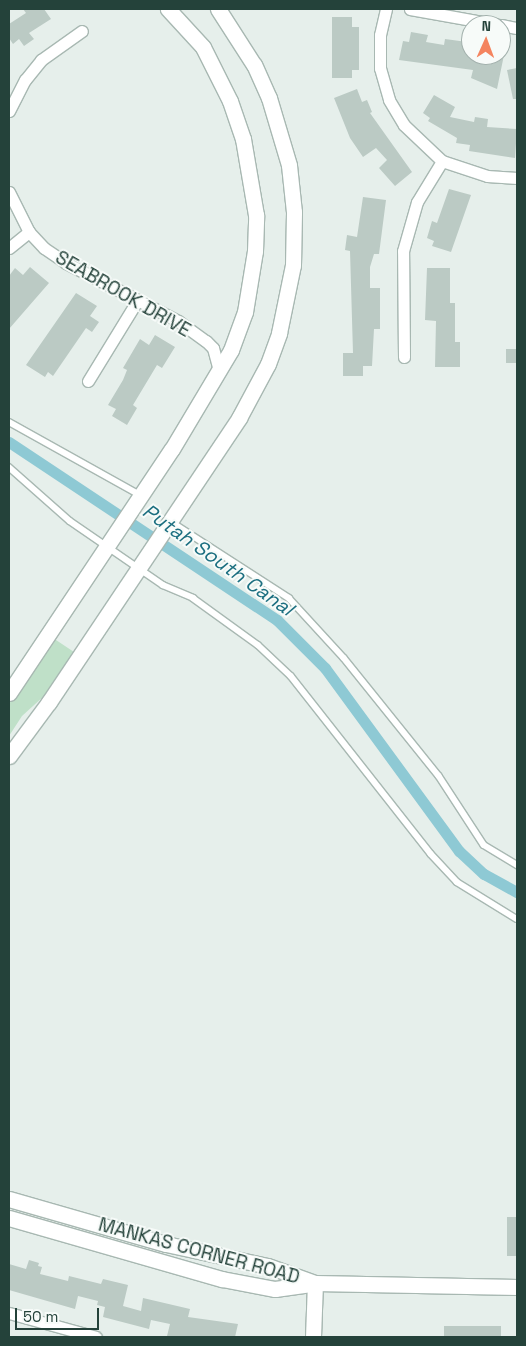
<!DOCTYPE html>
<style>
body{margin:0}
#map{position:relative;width:526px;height:1346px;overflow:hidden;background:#e6efeb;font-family:"Space Grotesk",sans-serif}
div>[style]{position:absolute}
.green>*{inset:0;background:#bfe0c8}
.canal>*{height:11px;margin:-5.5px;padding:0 5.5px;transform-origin:5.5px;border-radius:5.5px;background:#8ec9d4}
.building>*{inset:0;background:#bbcac4}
.roads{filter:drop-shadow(1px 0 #a8b8b2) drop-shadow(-1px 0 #a8b8b2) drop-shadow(0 1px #a8b8b2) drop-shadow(0 -1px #a8b8b2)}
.lane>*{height:5.5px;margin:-2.75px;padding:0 2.75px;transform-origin:2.75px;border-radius:2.75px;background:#fff}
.street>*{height:11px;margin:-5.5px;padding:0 5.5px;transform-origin:5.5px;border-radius:5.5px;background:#fff}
.secondary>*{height:15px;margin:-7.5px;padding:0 7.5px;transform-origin:7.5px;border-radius:7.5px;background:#fff}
span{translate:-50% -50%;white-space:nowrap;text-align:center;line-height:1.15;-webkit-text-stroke:4px #f7fbf9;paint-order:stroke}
.street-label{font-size:19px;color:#24423a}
.water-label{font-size:20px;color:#1c6f80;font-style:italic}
.frame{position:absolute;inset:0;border:10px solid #24423a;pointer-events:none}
.north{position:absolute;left:461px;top:15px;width:50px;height:50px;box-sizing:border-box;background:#f7fbf9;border:1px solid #a3b1ad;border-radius:50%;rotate:2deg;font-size:14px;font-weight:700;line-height:20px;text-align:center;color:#24423a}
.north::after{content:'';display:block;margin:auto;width:18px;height:22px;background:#f4845f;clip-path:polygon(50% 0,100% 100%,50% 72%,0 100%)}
.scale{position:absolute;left:15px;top:1308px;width:84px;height:22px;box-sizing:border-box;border:2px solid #24423a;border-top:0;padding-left:6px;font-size:15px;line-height:18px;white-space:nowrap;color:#24423a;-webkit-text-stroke:4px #f7fbf9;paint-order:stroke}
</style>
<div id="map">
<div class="green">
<div style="clip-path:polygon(53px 638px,74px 652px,44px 696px,22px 716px,9px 736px,9px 704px)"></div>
</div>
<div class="canal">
<div style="left:9px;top:442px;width:322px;rotate:33.6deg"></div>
<div style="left:277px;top:620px;width:68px;rotate:45deg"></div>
<div style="left:325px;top:668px;width:227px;rotate:53.8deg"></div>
<div style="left:459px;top:851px;width:34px;rotate:43deg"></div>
<div style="left:484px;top:874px;width:38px;rotate:29deg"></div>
</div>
<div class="building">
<div style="clip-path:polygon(23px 9px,44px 9px,51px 19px,29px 33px,34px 39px,24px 46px,19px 39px,13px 44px,9px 38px,9px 24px,26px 13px)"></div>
<div style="clip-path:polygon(332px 17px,352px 17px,352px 27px,359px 27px,359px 70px,352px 70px,352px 78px,332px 78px)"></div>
<div style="clip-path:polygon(411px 32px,428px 35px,426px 42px,444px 45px,445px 39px,467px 42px,465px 53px,471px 55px,490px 58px,491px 55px,504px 55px,497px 89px,471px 78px,473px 70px,399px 60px,403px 41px,409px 42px)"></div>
<div style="clip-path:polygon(517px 68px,517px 99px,513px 99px,507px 70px)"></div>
<div style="clip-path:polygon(357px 89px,362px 102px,367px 100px,372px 112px,370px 113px,412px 172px,395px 186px,379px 168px,387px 160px,376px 148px,363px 157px,350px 138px,334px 98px)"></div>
<div style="clip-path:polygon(434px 95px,455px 107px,450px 117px,474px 122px,475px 117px,488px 119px,487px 127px,517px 129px,515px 158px,469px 151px,470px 145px,456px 143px,457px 138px,428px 121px,430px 118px,423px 113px)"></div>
<div style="clip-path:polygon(449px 189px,471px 195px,451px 252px,432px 246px,434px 241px,427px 238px,432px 221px,437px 223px)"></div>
<div style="clip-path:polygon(363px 197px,386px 200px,379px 254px,374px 254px,370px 267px,370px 288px,380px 288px,380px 329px,374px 329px,372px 366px,363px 366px,363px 376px,343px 376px,343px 353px,353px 353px,350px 251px,345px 250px,347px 235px,357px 237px)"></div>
<div style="clip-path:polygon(30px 267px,49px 283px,9px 329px,9px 276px,15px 268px,23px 275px)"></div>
<div style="clip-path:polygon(427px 268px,450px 268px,450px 303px,455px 303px,455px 342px,460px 342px,460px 367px,435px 367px,436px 321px,425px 320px)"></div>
<div style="clip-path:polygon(76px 293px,97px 306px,90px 316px,99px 322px,92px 332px,86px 328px,53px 376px,48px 372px,45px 377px,26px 365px)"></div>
<div style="clip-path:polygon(155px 335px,175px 347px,162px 368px,157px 365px,133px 405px,137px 408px,127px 425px,112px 416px,116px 409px,108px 405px,123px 380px,127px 370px,123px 368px,140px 339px,149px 345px)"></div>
<div style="clip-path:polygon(506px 349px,517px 349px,517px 363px,506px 363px)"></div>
<div style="clip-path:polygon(507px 1217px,517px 1217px,517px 1256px,507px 1256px)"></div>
<div style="clip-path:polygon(29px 1260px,39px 1263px,38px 1266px,42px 1267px,40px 1274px,68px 1281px,69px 1276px,101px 1284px,103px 1279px,128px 1285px,123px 1306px,141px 1311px,143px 1298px,190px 1309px,188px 1317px,238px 1324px,235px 1337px,172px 1337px,167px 1336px,170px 1324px,151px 1320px,149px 1329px,103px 1317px,105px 1307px,97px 1305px,98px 1301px,78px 1296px,75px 1309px,9px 1290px,9px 1264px,26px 1269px)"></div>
<div style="clip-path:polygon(444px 1326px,501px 1326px,501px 1337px,444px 1337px)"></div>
</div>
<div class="roads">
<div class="lane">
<div style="left:9px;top:422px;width:150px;rotate:29.1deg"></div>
<div style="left:9px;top:467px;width:81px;rotate:41.5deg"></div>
<div style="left:70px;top:521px;width:113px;rotate:34.5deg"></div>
<div style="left:163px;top:585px;width:33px;rotate:23deg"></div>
<div style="left:193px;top:598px;width:80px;rotate:35.9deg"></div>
<div style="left:258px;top:645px;width:45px;rotate:43.2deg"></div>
<div style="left:291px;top:676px;width:226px;rotate:51.8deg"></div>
<div style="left:431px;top:854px;width:38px;rotate:47deg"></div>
<div style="left:457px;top:882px;width:70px;rotate:31.7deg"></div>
<div style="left:170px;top:521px;width:142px;rotate:32.9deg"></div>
<div style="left:289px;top:598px;width:81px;rotate:47.5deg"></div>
<div style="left:344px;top:658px;width:151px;rotate:51.2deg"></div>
<div style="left:439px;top:776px;width:82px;rotate:56.9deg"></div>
<div style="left:484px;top:845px;width:39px;rotate:31deg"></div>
</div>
<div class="street">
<div style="left:386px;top:9px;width:27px;rotate:103deg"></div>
<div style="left:380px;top:35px;width:33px;rotate:90deg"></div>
<div style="left:380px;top:68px;width:33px;rotate:74deg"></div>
<div style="left:389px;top:100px;width:29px;rotate:59deg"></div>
<div style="left:404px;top:125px;width:52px;rotate:43.5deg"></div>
<div style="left:442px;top:161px;width:47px;rotate:18.4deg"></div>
<div style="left:487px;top:176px;width:30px;rotate:4deg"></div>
<div style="left:410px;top:9px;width:90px;rotate:10.2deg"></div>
<div style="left:501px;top:25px;width:16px;rotate:11deg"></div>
<div style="left:9px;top:111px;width:35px;rotate:-63deg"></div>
<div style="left:25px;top:80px;width:26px;rotate:-51deg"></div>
<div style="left:41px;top:60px;width:50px;rotate:-35.3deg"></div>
<div style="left:9px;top:192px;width:45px;rotate:63.4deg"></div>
<div style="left:29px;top:232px;width:22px;rotate:47deg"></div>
<div style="left:44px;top:248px;width:27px;rotate:34deg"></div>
<div style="left:66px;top:263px;width:126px;rotate:27.4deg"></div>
<div style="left:178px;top:321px;width:34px;rotate:36deg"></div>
<div style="left:206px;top:341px;width:10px;rotate:45deg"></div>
<div style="left:213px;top:348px;width:23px;rotate:75deg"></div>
<div style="left:9px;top:248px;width:26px;rotate:-39deg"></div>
<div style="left:404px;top:357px;width:106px;rotate:-90.5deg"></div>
<div style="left:403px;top:251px;width:51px;rotate:-74.1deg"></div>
<div style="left:417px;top:202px;width:48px;rotate:-58.6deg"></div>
<div style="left:88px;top:381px;width:94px;rotate:-58.5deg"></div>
<div style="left:9px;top:1313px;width:90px;rotate:15.4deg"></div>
</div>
<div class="secondary">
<div style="left:9px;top:693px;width:293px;rotate:-56.3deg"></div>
<div style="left:172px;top:449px;width:115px;rotate:-59.2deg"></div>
<div style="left:231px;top:350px;width:40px;rotate:-69.8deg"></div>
<div style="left:245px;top:312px;width:62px;rotate:-80.7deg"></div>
<div style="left:255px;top:251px;width:36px;rotate:-88deg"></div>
<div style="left:256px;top:215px;width:77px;rotate:-99.7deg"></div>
<div style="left:243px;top:139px;width:40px;rotate:-108.9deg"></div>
<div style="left:230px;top:101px;width:60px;rotate:-116.6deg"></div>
<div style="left:203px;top:47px;width:52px;rotate:-132.6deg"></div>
<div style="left:9px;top:756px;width:67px;rotate:-53.5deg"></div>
<div style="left:49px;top:702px;width:342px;rotate:-56.2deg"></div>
<div style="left:239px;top:418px;width:61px;rotate:-61.8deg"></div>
<div style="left:268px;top:364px;width:33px;rotate:-70deg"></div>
<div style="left:279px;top:333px;width:69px;rotate:-78.4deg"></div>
<div style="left:293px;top:265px;width:53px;rotate:-88.9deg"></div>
<div style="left:294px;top:212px;width:47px;rotate:-96.1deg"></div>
<div style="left:289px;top:165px;width:70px;rotate:-106.6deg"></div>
<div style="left:269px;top:98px;width:36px;rotate:-114deg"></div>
<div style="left:254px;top:65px;width:67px;rotate:-122.7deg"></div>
<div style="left:9px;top:1199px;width:163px;rotate:16deg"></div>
<div style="left:166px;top:1244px;width:104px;rotate:12.2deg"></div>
<div style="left:268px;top:1266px;width:50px;rotate:19.9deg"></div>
<div style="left:315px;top:1283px;width:202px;rotate:1.1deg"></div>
<div style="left:9px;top:1218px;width:222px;rotate:16deg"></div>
<div style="left:222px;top:1279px;width:54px;rotate:10.7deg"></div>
<div style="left:275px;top:1289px;width:36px;rotate:-8deg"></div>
<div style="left:313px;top:1337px;width:54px;rotate:-87.9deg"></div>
</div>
</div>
<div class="street-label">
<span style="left:123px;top:294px;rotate:30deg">SEABROOK DRIVE</span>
<span style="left:199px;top:1251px;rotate:15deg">MANKAS CORNER ROAD</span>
</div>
<div class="water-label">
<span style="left:218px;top:560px;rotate:35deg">Putah South Canal</span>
</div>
<div class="frame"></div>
<div class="north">N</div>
<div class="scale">50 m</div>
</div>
